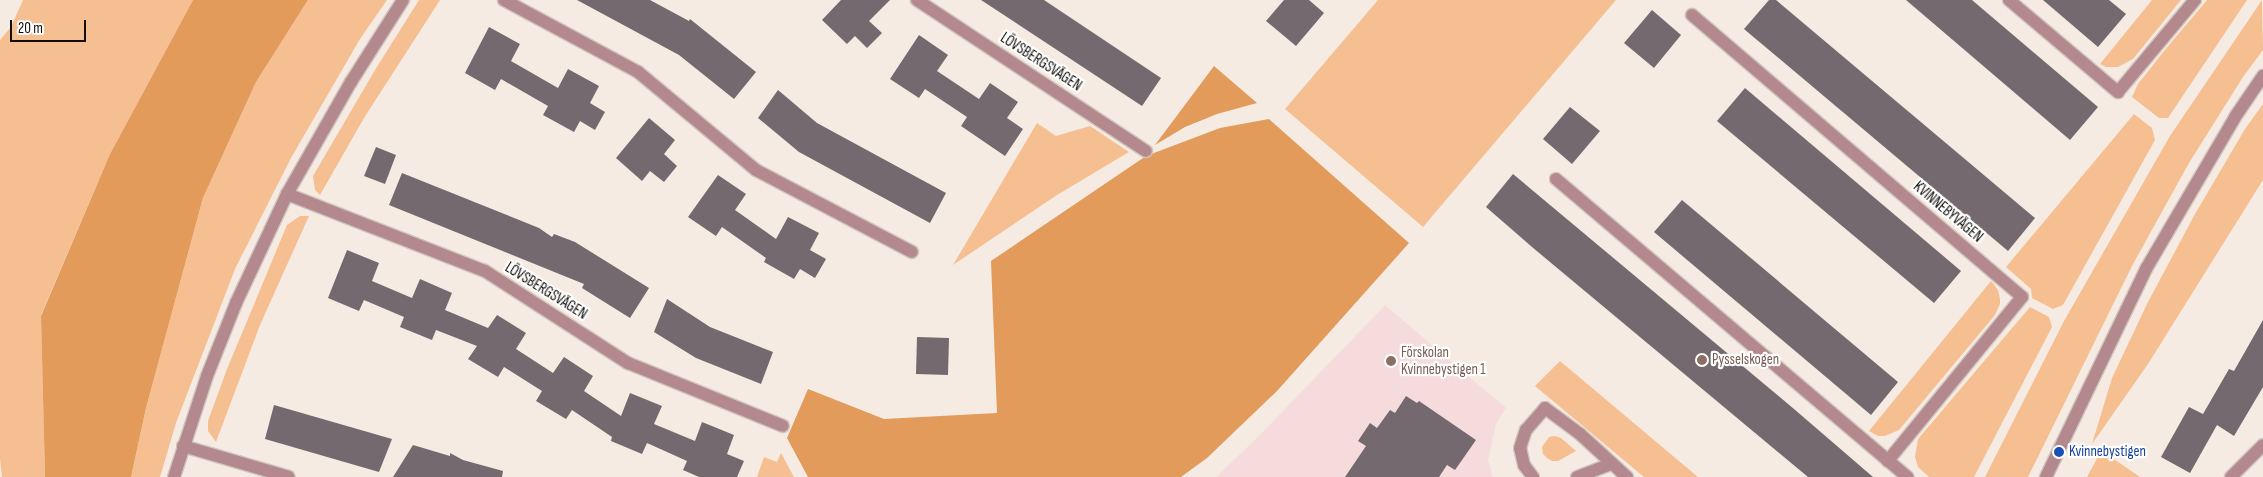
<!DOCTYPE html>
<meta charset="utf-8">
<style>
body{margin:0}
#map{position:relative;width:2263px;height:477px;overflow:hidden;background:#f5ebe3;font-family:"Sofia Sans Condensed",sans-serif}
div>[style]{position:absolute}
.education>*{inset:0;background:#f6dbdd}
.green>*{inset:0;background:#f6bf91}
.forest>*{inset:0;background:#e29b5a}
.building>*{inset:0;background:#74696e}
.roads{filter:drop-shadow(1px 0 #d0c7c0) drop-shadow(-1px 0 #d0c7c0) drop-shadow(0 1px #d0c7c0) drop-shadow(0 -1px #d0c7c0)}
.minor>*{height:12px;margin:-6px;padding:0 6px;transform-origin:6px;border-radius:6px;background:#b4898e}
.tertiary>*{height:12px;margin:-6px;padding:0 6px;transform-origin:6px;border-radius:6px;background:#b4898e}
.dots>*{width:14px;height:14px;translate:-50% -50%;box-sizing:border-box;border:2px solid #fff;border-radius:50%}
span{translate:-50% -50%;white-space:nowrap;text-align:center;line-height:1.15;-webkit-text-stroke:4.5px #fff;paint-order:stroke}
.street-label{font-size:15px;color:#100d0a}
.education-label{font-size:15px;color:#785e54}
.left{translate:0 -50%;text-align:left}
.transit-label{font-size:15px;color:#164399}
.scale{position:absolute;left:10px;top:20px;width:76px;height:22px;box-sizing:border-box;border:2px solid #100d0a;border-top:0;padding-left:6px;font-size:15px;line-height:18px;white-space:nowrap;color:#100d0a;-webkit-text-stroke:4px #fff;paint-order:stroke}
</style>
<div id="map">
<div class="education">
<div style="clip-path:polygon(1385px 305px,1506px 408px,1496px 424px,1488px 460px,1493px 477px,1216px 477px,1260px 435px)"></div>
</div>
<div class="green">
<div style="clip-path:polygon(23px 0,193px 0,110px 154px,41px 315px,45px 477px,2px 477px,0 458px,0 40px,11px 27px)"></div>
<div style="clip-path:polygon(308px 0,387px 0,360px 39px,291px 158px,235px 269px,176px 423px,160px 477px,131px 477px,146px 408px,203px 198px,256px 82px)"></div>
<div style="clip-path:polygon(419px 0,440px 0,364px 118px,320px 195px,315px 190px,313px 176px,375px 70px)"></div>
<div style="clip-path:polygon(1378px 0,1616px 0,1423px 227px,1285px 109px)"></div>
<div style="clip-path:polygon(2152px 0,2181px 0,2133px 59px,2118px 67px,2106px 67px,2100px 64px)"></div>
<div style="clip-path:polygon(2207px 0,2247px 0,2168px 118px,2159px 118px,2132px 97px,2138px 84px,2164px 51px)"></div>
<div style="clip-path:polygon(2262px 0,2263px 50px,2243px 77px,2189px 163px,2132px 266px,2028px 477px,1985px 477px,2064px 321px,2170px 136px)"></div>
<div style="clip-path:polygon(2263px 104px,2263px 180px,2148px 364px,2092px 444px,2112px 378px,2147px 304px,2195px 214px,2245px 129px)"></div>
<div style="clip-path:polygon(2134px 114px,2152px 128px,2155px 140px,2063px 305px,2053px 309px,2032px 298px,2031px 289px,2006px 267px)"></div>
<div style="clip-path:polygon(1037px 123px,1056px 136px,1090px 126px,1129px 152px,1057px 195px,953px 265px)"></div>
<div style="clip-path:polygon(300px 216px,309px 216px,260px 325px,216px 442px,208px 431px,208px 421px,227px 369px,287px 225px)"></div>
<div style="clip-path:polygon(1991px 281px,1998px 290px,2000px 299px,2000px 304px,1995px 315px,1899px 430px,1885px 436px,1878px 436px,1869px 431px)"></div>
<div style="clip-path:polygon(2030px 307px,2049px 317px,2052px 327px,1974px 477px,1929px 477px,1918px 467px,1915px 457px,1918px 439px)"></div>
<div style="clip-path:polygon(1560px 361px,1698px 477px,1644px 477px,1535px 386px)"></div>
<div style="clip-path:polygon(1555px 436px,1561px 438px,1576px 451px,1558px 461px,1552px 461px,1547px 458px,1543px 454px,1542px 447px,1549px 437px)"></div>
<div style="clip-path:polygon(2101px 451px,2102px 451px,2140px 477px,2087px 477px)"></div>
<div style="clip-path:polygon(781px 453px,794px 477px,757px 477px,764px 457px,777px 462px)"></div>
</div>
<div class="forest">
<div style="clip-path:polygon(193px 0,308px 0,256px 82px,203px 198px,146px 408px,131px 477px,45px 477px,41px 316px,110px 154px)"></div>
<div style="clip-path:polygon(1214px 66px,1257px 103px,1217px 114px,1185px 127px,1155px 145px)"></div>
<div style="clip-path:polygon(1269px 119px,1409px 243px,1277px 391px,1207px 458px,1181px 477px,808px 477px,787px 438px,808px 389px,884px 419px,997px 413px,991px 261px,1146px 156px,1220px 128px)"></div>
</div>
<div class="building">
<div style="clip-path:polygon(577px 0,650px 0,689px 21px,690px 19px,756px 72px,734px 99px,679px 55px)"></div>
<div style="clip-path:polygon(841px 0,890px 0,869px 21px,882px 33px,867px 48px,855px 36px,847px 44px,822px 20px)"></div>
<div style="clip-path:polygon(981px 0,1044px 0,1161px 78px,1142px 106px)"></div>
<div style="clip-path:polygon(1284px 0,1309px 0,1324px 13px,1296px 46px,1266px 21px)"></div>
<div style="clip-path:polygon(1769px 0,1776px 0,2035px 218px,2008px 251px,1744px 29px)"></div>
<div style="clip-path:polygon(1906px 0,1972px 0,2098px 107px,2070px 140px)"></div>
<div style="clip-path:polygon(2043px 0,2109px 0,2126px 14px,2098px 47px)"></div>
<div style="clip-path:polygon(1652px 10px,1681px 35px,1654px 68px,1624px 43px)"></div>
<div style="clip-path:polygon(489px 27px,520px 44px,511px 61px,558px 88px,568px 69px,599px 86px,590px 103px,605px 112px,595px 130px,580px 121px,574px 132px,543px 115px,548px 106px,501px 79px,495px 90px,465px 73px)"></div>
<div style="clip-path:polygon(919px 35px,948px 55px,937px 71px,979px 99px,990px 83px,1018px 102px,1007px 118px,1023px 129px,1005px 156px,961px 126px,967px 117px,925px 89px,919px 98px,890px 79px)"></div>
<div style="clip-path:polygon(1745px 88px,1961px 271px,1934px 303px,1717px 121px)"></div>
<div style="clip-path:polygon(778px 90px,817px 123px,946px 193px,930px 223px,799px 152px,758px 118px)"></div>
<div style="clip-path:polygon(1570px 107px,1600px 131px,1572px 164px,1543px 139px)"></div>
<div style="clip-path:polygon(649px 118px,675px 140px,664px 154px,677px 166px,664px 182px,650px 171px,642px 181px,616px 158px)"></div>
<div style="clip-path:polygon(376px 147px,396px 155px,385px 184px,364px 176px)"></div>
<div style="clip-path:polygon(402px 173px,539px 228px,552px 237px,554px 234px,575px 242px,649px 288px,630px 318px,582px 288px,584px 284px,389px 205px)"></div>
<div style="clip-path:polygon(1513px 174px,1794px 409px,1873px 477px,1808px 477px,1532px 247px,1486px 207px)"></div>
<div style="clip-path:polygon(718px 175px,746px 194px,735px 210px,776px 239px,788px 217px,819px 233px,810px 250px,826px 259px,815px 278px,800px 269px,794px 279px,764px 262px,766px 258px,722px 227px,716px 236px,688px 217px)"></div>
<div style="clip-path:polygon(1682px 200px,1898px 382px,1871px 415px,1654px 232px)"></div>
<div style="clip-path:polygon(347px 250px,379px 263px,372px 281px,412px 298px,420px 279px,452px 293px,445px 310px,488px 328px,497px 315px,526px 333px,516px 349px,553px 373px,564px 357px,593px 376px,584px 391px,621px 416px,630px 393px,662px 406px,654px 424px,695px 441px,702px 422px,734px 435px,727px 454px,744px 461px,737px 477px,699px 477px,683px 470px,687px 461px,647px 443px,642px 454px,611px 441px,612px 437px,572px 410px,566px 419px,536px 401px,542px 391px,504px 367px,498px 377px,468px 359px,477px 346px,436px 330px,432px 340px,400px 327px,404px 317px,364px 300px,359px 311px,328px 298px)"></div>
<div style="clip-path:polygon(667px 299px,710px 327px,773px 352px,761px 384px,696px 358px,654px 332px)"></div>
<div style="clip-path:polygon(2263px 320px,2263px 387px,2234px 436px,2217px 425px,2190px 473px,2161px 457px,2189px 407px,2203px 414px,2229px 369px,2234px 371px)"></div>
<div style="clip-path:polygon(917px 337px,949px 338px,948px 375px,916px 374px)"></div>
<div style="clip-path:polygon(1406px 396px,1417px 403px,1419px 401px,1476px 440px,1455px 470px,1447px 465px,1439px 477px,1345px 477px,1366px 446px,1358px 441px,1370px 423px,1377px 428px,1390px 410px,1395px 413px)"></div>
<div style="clip-path:polygon(274px 405px,392px 439px,379px 472px,265px 439px)"></div>
<div style="clip-path:polygon(413px 445px,450px 456px,450px 453px,463px 460px,503px 471px,502px 477px,393px 477px)"></div>
</div>
<div class="roads">
<div class="minor">
<div style="left:504px;top:0;width:152px;rotate:28.2deg"></div>
<div style="left:638px;top:72px;width:153px;rotate:39.7deg"></div>
<div style="left:756px;top:170px;width:176px;rotate:27.7deg"></div>
<div style="left:917px;top:0;width:274px;rotate:33.4deg"></div>
<div style="left:2009px;top:0;width:143px;rotate:40.2deg"></div>
<div style="left:2118px;top:92px;width:120px;rotate:-50.1deg"></div>
<div style="left:1692px;top:15px;width:434px;rotate:40.5deg"></div>
<div style="left:2022px;top:297px;width:212px;rotate:129.3deg"></div>
<div style="left:1556px;top:179px;width:461px;rotate:40.3deg"></div>
<div style="left:287px;top:194px;width:212px;rotate:21.3deg"></div>
<div style="left:485px;top:271px;width:170px;rotate:32.8deg"></div>
<div style="left:628px;top:363px;width:167px;rotate:22.1deg"></div>
<div style="left:183px;top:446px;width:110px;rotate:16.3deg"></div>
<div style="left:174px;top:477px;width:106px;rotate:-71.9deg"></div>
<div style="left:207px;top:376px;width:79px;rotate:-68.3deg"></div>
<div style="left:236px;top:303px;width:120px;rotate:-64.9deg"></div>
<div style="left:287px;top:194px;width:129px;rotate:-60.3deg"></div>
<div style="left:351px;top:82px;width:97px;rotate:-57.6deg"></div>
<div style="left:1533px;top:477px;width:15px;rotate:-127deg"></div>
<div style="left:1524px;top:465px;width:17px;rotate:-103deg"></div>
<div style="left:1520px;top:448px;width:19px;rotate:-72deg"></div>
<div style="left:1526px;top:430px;width:29px;rotate:-49deg"></div>
<div style="left:1545px;top:408px;width:44px;rotate:36.6deg"></div>
<div style="left:1580px;top:434px;width:64px;rotate:42.5deg"></div>
<div style="left:1577px;top:477px;width:36px;rotate:-21deg"></div>
<div style="left:2231px;top:477px;width:45px;rotate:-45deg"></div>
</div>
<div class="tertiary">
<div style="left:2046px;top:477px;width:231px;rotate:-64.3deg"></div>
<div style="left:2146px;top:269px;width:176px;rotate:-59.6deg"></div>
<div style="left:2235px;top:117px;width:50px;rotate:-55.7deg"></div>
</div>
</div>
<div class="dots">
<div style="left:1702px;top:360px;background:#8d6e63"></div>
<div style="left:1391px;top:361px;background:#8d6e63"></div>
<div style="left:2059px;top:452px;background:#1a4fb4"></div>
</div>
<div class="street-label">
<span style="left:1041px;top:62px;rotate:33deg">LÖVSBERGSVÄGEN</span>
<span style="left:1948px;top:212px;rotate:40deg">KVINNEBYVÄGEN</span>
<span style="left:546px;top:291px;rotate:32deg">LÖVSBERGSVÄGEN</span>
</div>
<div class="education-label">
<span class="left" style="left:1401px;top:361px">Förskolan<br>Kvinnebystigen 1</span>
<span class="left" style="left:1712px;top:360px">Pysselskogen</span>
</div>
<div class="transit-label">
<span class="left" style="left:2069px;top:452px">Kvinnebystigen</span>
</div>
<div class="scale">20 m</div>
</div>
